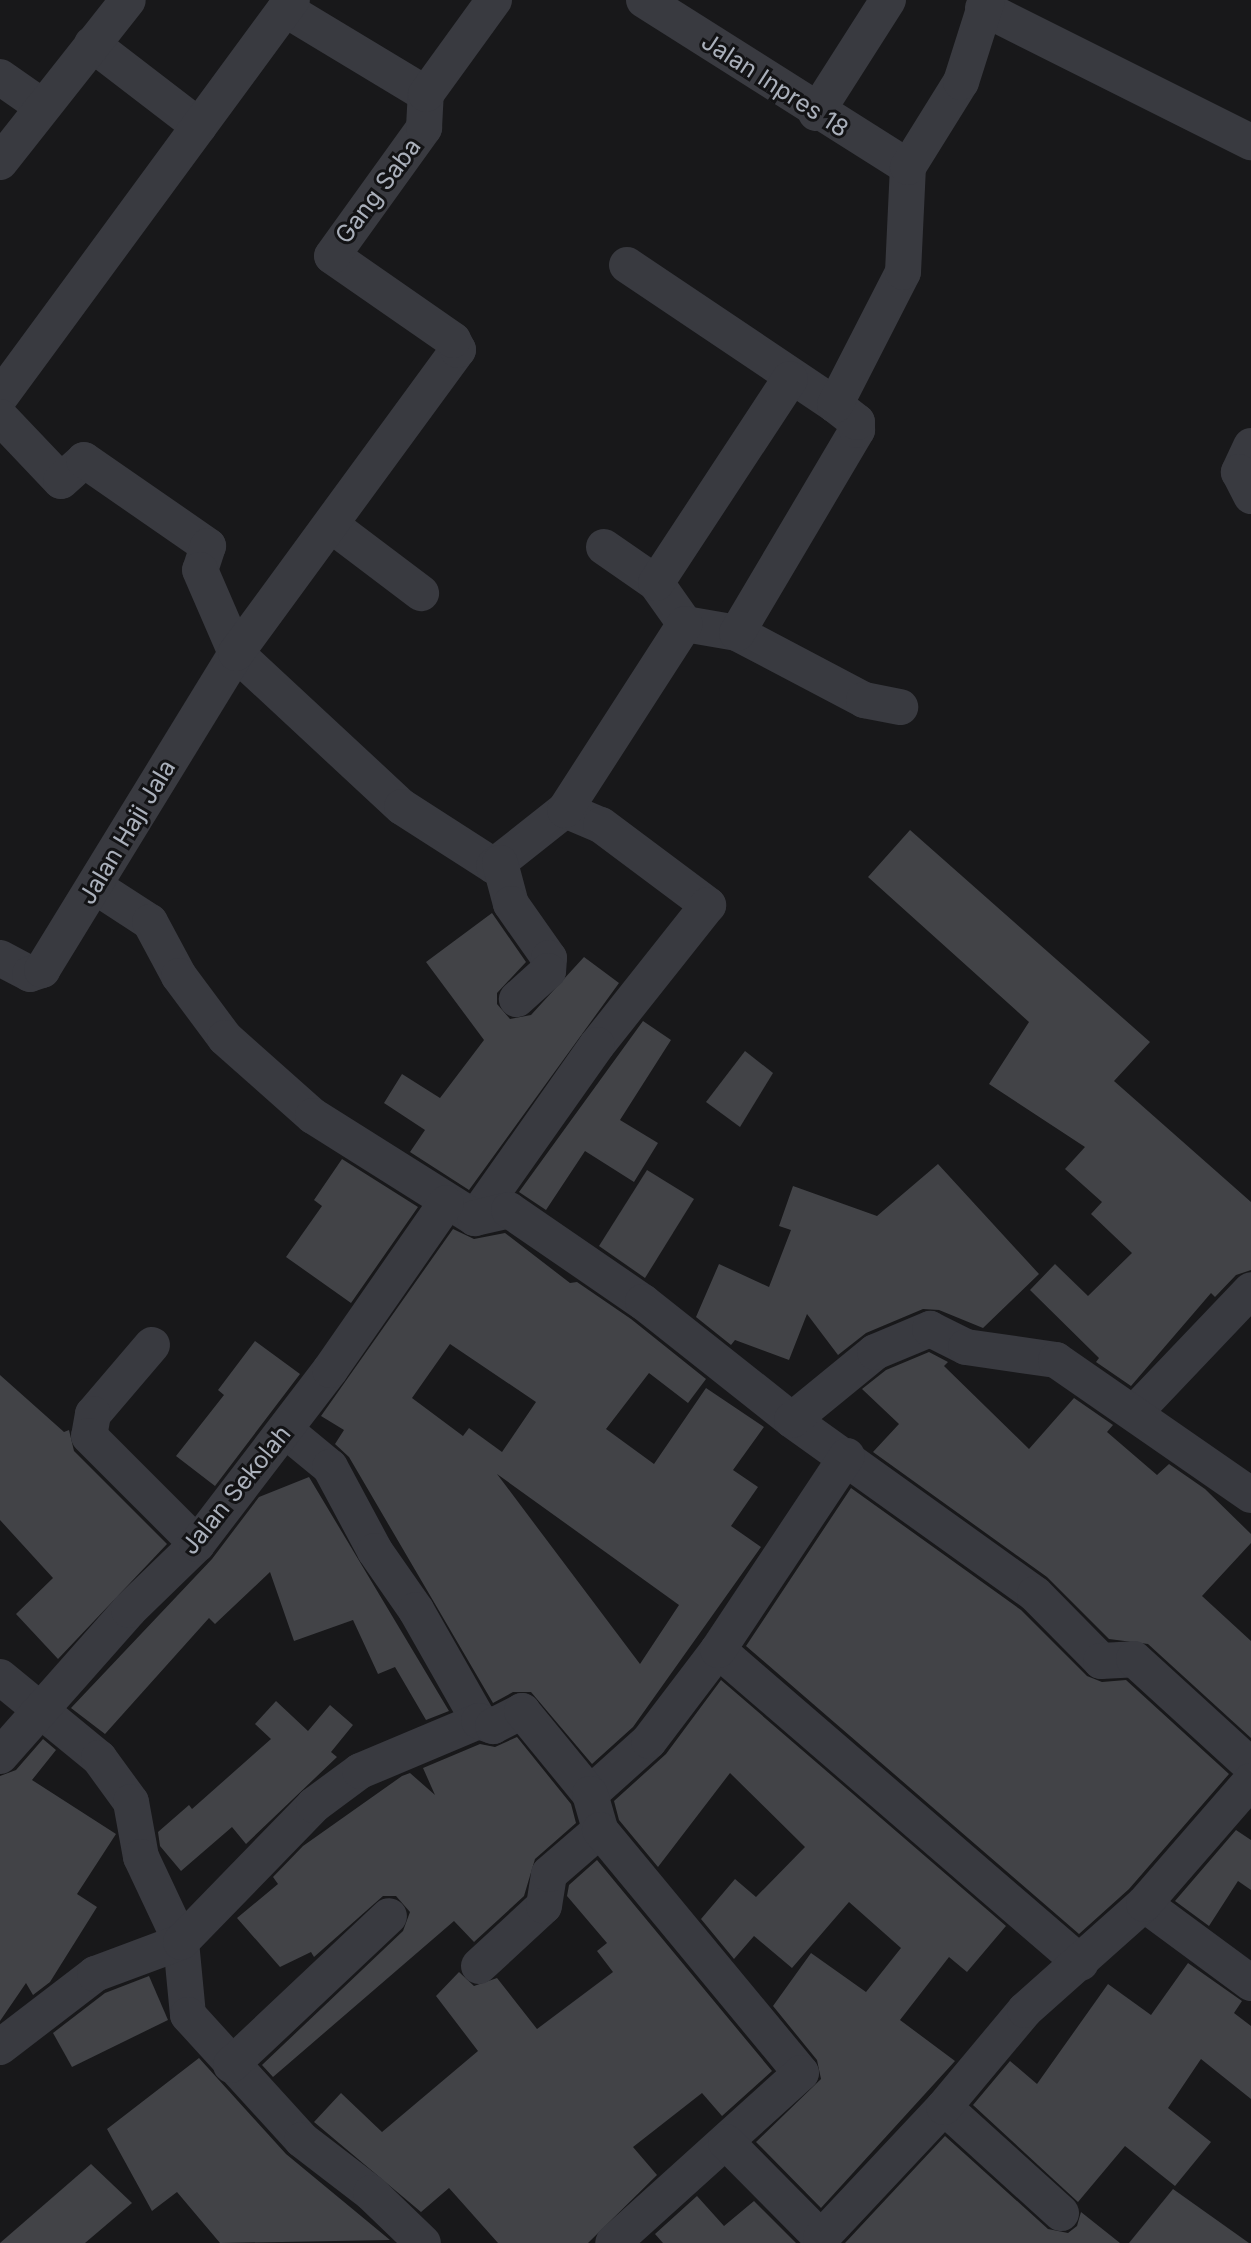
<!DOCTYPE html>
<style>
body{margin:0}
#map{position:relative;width:1251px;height:2243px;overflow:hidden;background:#18181a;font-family:Inter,sans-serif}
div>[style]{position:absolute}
.building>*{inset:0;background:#424347}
.street>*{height:36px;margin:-18px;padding:0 18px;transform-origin:18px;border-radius:18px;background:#393a40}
span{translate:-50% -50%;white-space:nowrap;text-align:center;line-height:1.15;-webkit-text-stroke:6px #131315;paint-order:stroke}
.street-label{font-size:24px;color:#aab0bb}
</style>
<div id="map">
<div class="building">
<div style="clip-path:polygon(910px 830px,1150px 1042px,1114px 1081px,1251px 1202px,1251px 1270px,1236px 1275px,1215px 1297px,1211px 1293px,1131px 1386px,1096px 1362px,1099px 1358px,1030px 1290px,1055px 1264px,1088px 1296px,1132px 1253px,1091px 1214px,1102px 1202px,1065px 1169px,1085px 1147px,989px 1084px,1029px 1022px,868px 877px)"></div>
<div style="clip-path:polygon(492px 913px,526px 962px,497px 993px,497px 1004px,510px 1019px,531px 1015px,584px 957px,619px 983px,469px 1190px,410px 1152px,425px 1130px,384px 1103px,402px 1074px,440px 1098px,484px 1040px,426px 962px)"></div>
<div style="clip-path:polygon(643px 1021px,671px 1040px,620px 1120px,658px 1143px,634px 1182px,585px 1151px,546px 1210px,519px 1192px)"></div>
<div style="clip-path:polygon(745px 1051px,773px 1073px,740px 1127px,706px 1102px)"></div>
<div style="clip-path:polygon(342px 1159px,418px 1207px,351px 1303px,286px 1257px,322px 1206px,314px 1200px)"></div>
<div style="clip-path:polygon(938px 1164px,1039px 1274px,983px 1328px,939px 1310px,923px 1309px,866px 1333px,838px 1355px,807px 1314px,789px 1360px,735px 1340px,731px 1345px,696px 1317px,719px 1264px,769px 1287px,791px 1230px,779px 1226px,793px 1186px,877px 1216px)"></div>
<div style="clip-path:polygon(647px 1170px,694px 1199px,645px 1278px,599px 1246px)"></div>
<div style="clip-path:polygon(evenodd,453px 1229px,474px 1239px,505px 1233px,570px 1283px,577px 1282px,631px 1319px,706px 1379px,688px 1403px,649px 1373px,606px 1429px,654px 1464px,706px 1388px,764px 1427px,733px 1470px,758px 1487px,731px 1526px,761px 1547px,633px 1727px,592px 1764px,531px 1692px,513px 1692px,493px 1703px,349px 1457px,335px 1444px,344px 1430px,321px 1416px,453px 1229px,450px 1344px,536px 1402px,502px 1452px,469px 1428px,463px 1436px,412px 1398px,450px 1344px,453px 1229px,497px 1474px,679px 1605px,640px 1664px,497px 1474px)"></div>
<div style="clip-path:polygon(255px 1341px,300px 1374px,215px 1486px,176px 1456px,224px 1395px,218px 1390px)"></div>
<div style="clip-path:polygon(929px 1352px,948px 1362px,944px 1366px,1029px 1449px,1074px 1398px,1113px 1425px,1107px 1432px,1157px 1475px,1169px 1464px,1205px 1489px,1251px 1534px,1251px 1543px,1202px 1596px,1251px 1641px,1251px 1738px,1148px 1644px,1109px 1639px,1047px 1577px,873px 1452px,899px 1424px,862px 1389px,886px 1370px)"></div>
<div style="clip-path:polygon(0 1375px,64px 1432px,69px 1430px,74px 1451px,167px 1544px,58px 1659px,16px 1614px,53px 1578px,0 1520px)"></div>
<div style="clip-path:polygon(309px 1477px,449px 1711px,426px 1720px,395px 1667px,378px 1674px,353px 1620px,294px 1641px,270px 1572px,215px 1624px,209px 1618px,105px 1734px,71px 1708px,212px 1559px,259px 1497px)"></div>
<div style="clip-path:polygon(851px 1488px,1021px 1610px,1087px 1676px,1102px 1682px,1126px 1680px,1229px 1774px,1129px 1889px,1079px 1934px,746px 1646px)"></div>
<div style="clip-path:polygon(721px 1680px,1006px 1926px,967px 1972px,949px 1957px,900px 2020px,955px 2061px,821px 2208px,756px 2142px,821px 2079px,817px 2060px,773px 2006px,811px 1953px,866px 1992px,901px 1948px,849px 1902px,792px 1968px,754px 1936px,734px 1959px,701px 1919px,735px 1879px,756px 1897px,805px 1847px,730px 1773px,658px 1867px,619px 1820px,614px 1801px,666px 1754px)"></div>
<div style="clip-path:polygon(276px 1701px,308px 1731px,330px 1705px,353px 1725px,331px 1752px,337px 1757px,246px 1844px,232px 1827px,181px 1871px,160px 1846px,158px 1832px,189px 1805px,192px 1809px,271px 1739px,255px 1724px)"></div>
<div style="clip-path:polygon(517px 1737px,571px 1804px,576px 1823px,535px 1859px,524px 1896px,474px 1942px,454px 1921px,273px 2077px,262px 2065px,403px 1931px,410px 1912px,396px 1896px,383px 1896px,314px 1957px,311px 1952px,280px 1967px,237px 1918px,278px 1884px,273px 1877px,303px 1846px,402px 1776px,410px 1773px,435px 1795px,423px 1768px,480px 1744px,495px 1747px)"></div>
<div style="clip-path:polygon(43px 1739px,56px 1750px,32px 1780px,116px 1834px,77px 1894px,97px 1907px,50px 1982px,33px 1995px,26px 1983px,0 2021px,0 1776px,16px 1770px)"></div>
<div style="clip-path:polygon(1236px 1830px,1251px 1840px,1251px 1890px,1238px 1881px,1209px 1926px,1175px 1901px)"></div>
<div style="clip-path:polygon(597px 1860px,772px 2071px,722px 2116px,702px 2093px,633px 2147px,657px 2175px,588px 2243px,498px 2243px,449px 2188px,421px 2212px,314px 2122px,341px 2093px,382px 2132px,478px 2051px,436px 1996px,459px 1972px,474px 1986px,497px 1978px,537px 2029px,613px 1972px,597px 1951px,607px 1943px,567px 1896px,569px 1885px)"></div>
<div style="clip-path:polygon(1188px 1963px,1242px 2001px,1234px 2013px,1251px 2026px,1251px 2099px,1201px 2059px,1168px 2108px,1211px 2142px,1175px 2186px,1125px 2146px,1078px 2202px,973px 2105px,1010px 2061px,1037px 2084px,1108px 1984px,1151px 2015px)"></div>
<div style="clip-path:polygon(149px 1976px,168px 2020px,72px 2067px,53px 2033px,105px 1993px)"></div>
<div style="clip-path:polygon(199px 2058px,286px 2154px,390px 2240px,220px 2243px,177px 2192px,152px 2211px,107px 2129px)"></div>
<div style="clip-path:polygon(945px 2136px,1048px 2229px,1068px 2233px,1077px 2226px,1081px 2212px,1120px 2243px,845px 2243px)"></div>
<div style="clip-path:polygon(91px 2164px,132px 2203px,85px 2243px,0 2243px)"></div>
<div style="clip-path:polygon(1173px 2189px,1249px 2243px,1129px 2243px)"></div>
<div style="clip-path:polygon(697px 2196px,724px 2226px,754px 2201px,796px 2243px,663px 2243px,655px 2234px)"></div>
</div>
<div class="street">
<div style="left:644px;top:0;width:312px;rotate:32.3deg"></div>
<div style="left:983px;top:8px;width:300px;rotate:26.6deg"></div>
<div style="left:285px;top:9px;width:165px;rotate:31.1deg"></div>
<div style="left:92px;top:44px;width:135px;rotate:37.5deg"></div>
<div style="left:0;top:77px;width:52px;rotate:34.9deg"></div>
<div style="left:816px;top:113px;width:134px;rotate:-57.5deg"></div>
<div style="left:0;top:162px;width:206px;rotate:-51.7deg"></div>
<div style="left:627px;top:265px;width:251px;rotate:33.9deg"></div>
<div style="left:0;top:397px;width:493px;rotate:-53.7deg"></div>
<div style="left:0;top:417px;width:88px;rotate:46.4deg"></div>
<div style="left:61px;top:481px;width:31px;rotate:-42deg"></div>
<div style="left:84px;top:460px;width:151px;rotate:34.7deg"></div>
<div style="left:208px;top:546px;width:25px;rotate:108deg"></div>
<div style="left:200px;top:570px;width:90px;rotate:66.6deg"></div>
<div style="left:236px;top:653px;width:226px;rotate:42.9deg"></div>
<div style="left:402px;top:807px;width:109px;rotate:32.7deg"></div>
<div style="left:494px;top:866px;width:90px;rotate:-38.3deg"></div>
<div style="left:565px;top:810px;width:39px;rotate:23deg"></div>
<div style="left:601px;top:825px;width:134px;rotate:36.8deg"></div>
<div style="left:708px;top:905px;width:179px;rotate:128.4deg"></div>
<div style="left:597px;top:1045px;width:212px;rotate:125.2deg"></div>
<div style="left:1251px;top:446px;width:29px;rotate:115deg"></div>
<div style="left:1239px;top:472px;width:27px;rotate:63deg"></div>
<div style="left:331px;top:525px;width:113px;rotate:37.1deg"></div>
<div style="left:604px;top:547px;width:63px;rotate:34.7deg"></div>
<div style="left:656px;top:583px;width:50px;rotate:54.7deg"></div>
<div style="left:685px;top:624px;width:53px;rotate:9.8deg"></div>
<div style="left:737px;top:633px;width:144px;rotate:27.8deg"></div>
<div style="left:864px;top:700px;width:37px;rotate:11deg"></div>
<div style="left:656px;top:583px;width:244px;rotate:-56.7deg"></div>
<div style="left:737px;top:633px;width:236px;rotate:-59.4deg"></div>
<div style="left:857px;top:430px;width:8px;rotate:-90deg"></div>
<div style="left:857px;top:422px;width:28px;rotate:-142deg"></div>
<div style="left:835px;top:405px;width:149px;rotate:-62.9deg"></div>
<div style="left:903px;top:272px;width:105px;rotate:-87.3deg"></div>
<div style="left:908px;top:167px;width:100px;rotate:-58.1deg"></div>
<div style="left:961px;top:82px;width:86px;rotate:-72.4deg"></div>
<div style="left:565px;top:810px;width:221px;rotate:-57.2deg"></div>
<div style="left:500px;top:863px;width:42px;rotate:75deg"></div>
<div style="left:511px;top:904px;width:66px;rotate:54.9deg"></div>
<div style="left:549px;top:958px;width:13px;rotate:94deg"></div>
<div style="left:548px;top:971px;width:42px;rotate:137.9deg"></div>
<div style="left:96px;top:887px;width:64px;rotate:32.9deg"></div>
<div style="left:150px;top:922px;width:61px;rotate:61.8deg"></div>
<div style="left:179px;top:976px;width:77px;rotate:53.4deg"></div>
<div style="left:225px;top:1038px;width:118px;rotate:41.6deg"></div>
<div style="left:313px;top:1116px;width:191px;rotate:32.2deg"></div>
<div style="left:475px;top:1218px;width:35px;rotate:-13deg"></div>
<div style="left:509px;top:1210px;width:163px;rotate:34.5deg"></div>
<div style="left:643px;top:1302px;width:190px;rotate:38.4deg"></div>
<div style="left:792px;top:1420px;width:299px;rotate:35.6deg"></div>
<div style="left:1035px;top:1594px;width:94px;rotate:45.4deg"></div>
<div style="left:1101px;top:1661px;width:33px;rotate:-3deg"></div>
<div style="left:1134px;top:1659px;width:159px;rotate:42.4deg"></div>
<div style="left:0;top:958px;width:34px;rotate:28deg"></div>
<div style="left:30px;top:974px;width:13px;rotate:-18deg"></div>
<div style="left:42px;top:970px;width:372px;rotate:-58.5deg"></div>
<div style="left:236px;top:653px;width:376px;rotate:-53.8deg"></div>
<div style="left:458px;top:350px;width:11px;rotate:-117deg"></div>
<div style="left:453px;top:340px;width:147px;rotate:-145.2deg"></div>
<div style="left:332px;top:256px;width:158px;rotate:-54.3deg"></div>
<div style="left:424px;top:128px;width:34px;rotate:-87deg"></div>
<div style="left:426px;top:94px;width:116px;rotate:-54.1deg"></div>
<div style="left:152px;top:1345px;width:91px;rotate:130.5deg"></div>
<div style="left:93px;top:1414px;width:22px;rotate:100deg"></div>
<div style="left:89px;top:1436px;width:153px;rotate:45deg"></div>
<div style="left:1135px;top:1412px;width:168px;rotate:-46.4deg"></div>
<div style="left:792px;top:1420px;width:107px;rotate:-39.3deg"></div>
<div style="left:875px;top:1352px;width:60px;rotate:-22.7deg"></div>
<div style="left:930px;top:1329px;width:40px;rotate:26.6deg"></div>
<div style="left:966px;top:1347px;width:91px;rotate:8.2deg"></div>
<div style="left:1056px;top:1360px;width:237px;rotate:34.7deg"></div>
<div style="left:285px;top:1430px;width:58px;rotate:39.4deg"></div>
<div style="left:330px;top:1467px;width:95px;rotate:61.8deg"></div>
<div style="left:375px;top:1551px;width:72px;rotate:55.2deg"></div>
<div style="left:416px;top:1610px;width:128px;rotate:60.4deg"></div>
<div style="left:718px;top:1650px;width:479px;rotate:40.8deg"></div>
<div style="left:0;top:1677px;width:128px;rotate:39.3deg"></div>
<div style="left:99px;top:1758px;width:54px;rotate:54deg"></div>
<div style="left:131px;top:1802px;width:56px;rotate:79.7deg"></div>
<div style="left:141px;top:1857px;width:94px;rotate:64.8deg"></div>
<div style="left:181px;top:1942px;width:73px;rotate:84.5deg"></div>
<div style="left:188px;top:2015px;width:169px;rotate:47.6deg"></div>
<div style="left:302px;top:2140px;width:87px;rotate:37.5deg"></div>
<div style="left:371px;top:2193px;width:72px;rotate:43.9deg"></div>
<div style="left:0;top:1756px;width:195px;rotate:-48.5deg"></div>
<div style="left:129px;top:1610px;width:95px;rotate:-44.1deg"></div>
<div style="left:197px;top:1544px;width:219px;rotate:-52.6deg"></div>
<div style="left:330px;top:1370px;width:203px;rotate:-55.2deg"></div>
<div style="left:590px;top:1794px;width:79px;rotate:-41.9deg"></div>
<div style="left:649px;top:1741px;width:114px;rotate:-52.8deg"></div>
<div style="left:718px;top:1650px;width:233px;rotate:-56.4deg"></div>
<div style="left:1144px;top:1904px;width:133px;rotate:36.4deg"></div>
<div style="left:479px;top:1966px;width:88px;rotate:-42.7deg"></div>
<div style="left:544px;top:1906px;width:32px;rotate:-81deg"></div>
<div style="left:549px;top:1874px;width:67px;rotate:-40.8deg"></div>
<div style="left:0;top:2047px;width:120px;rotate:-37.5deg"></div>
<div style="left:95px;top:1974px;width:92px;rotate:-20.4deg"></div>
<div style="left:181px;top:1942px;width:191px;rotate:-45.8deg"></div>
<div style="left:314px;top:1805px;width:57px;rotate:-36.5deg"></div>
<div style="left:360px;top:1771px;width:129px;rotate:-22.8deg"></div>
<div style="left:479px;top:1721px;width:15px;rotate:20deg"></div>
<div style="left:493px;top:1726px;width:33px;rotate:-27deg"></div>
<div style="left:522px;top:1711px;width:107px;rotate:50.7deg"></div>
<div style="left:590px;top:1794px;width:37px;rotate:74deg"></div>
<div style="left:600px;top:1830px;width:315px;rotate:50.4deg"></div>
<div style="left:801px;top:2073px;width:253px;rotate:137.9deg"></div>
<div style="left:231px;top:2065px;width:217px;rotate:-43.3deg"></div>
<div style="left:944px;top:2107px;width:158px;rotate:42.2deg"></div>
<div style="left:726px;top:2142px;width:135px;rotate:45.3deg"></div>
<div style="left:821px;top:2238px;width:180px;rotate:-46.8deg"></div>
<div style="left:944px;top:2107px;width:126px;rotate:-50.1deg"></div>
<div style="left:1025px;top:2010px;width:159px;rotate:-41.7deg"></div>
<div style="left:1144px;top:1904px;width:163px;rotate:-49deg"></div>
</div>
<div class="street-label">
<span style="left:775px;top:85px;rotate:33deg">Jalan Inpres 18</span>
<span style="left:378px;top:191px;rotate:-53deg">Gang Saba</span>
<span style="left:127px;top:832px;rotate:-59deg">Jalan Haji Jala</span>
<span style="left:236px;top:1490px;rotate:-51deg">Jalan Sekolah</span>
</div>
</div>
